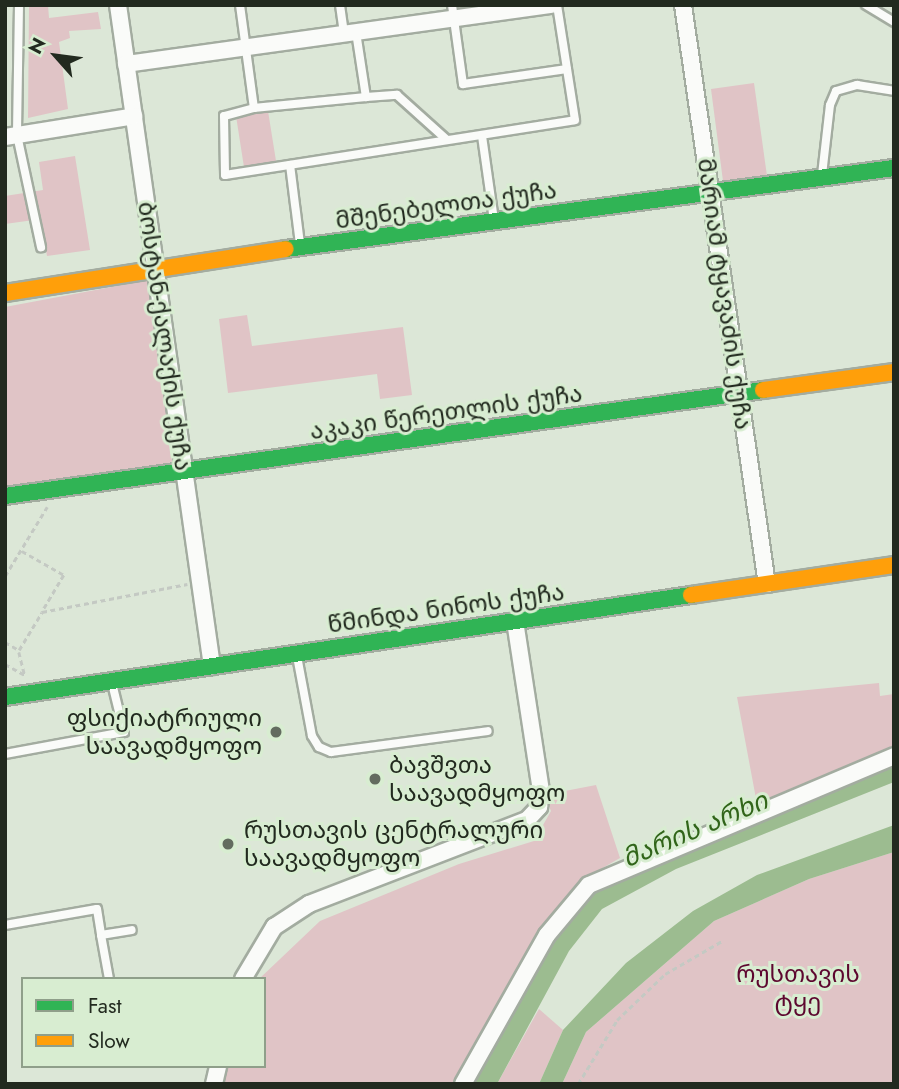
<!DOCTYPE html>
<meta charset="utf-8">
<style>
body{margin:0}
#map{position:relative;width:899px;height:1089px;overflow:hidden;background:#dce7d7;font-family:Jost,"Noto Sans Georgian",sans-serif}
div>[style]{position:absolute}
.green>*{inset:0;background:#e0c4c6}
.water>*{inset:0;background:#9cbc90}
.path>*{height:2.5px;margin-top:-1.25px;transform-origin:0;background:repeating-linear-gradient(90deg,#c4c9c3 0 5px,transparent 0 8.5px)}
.roads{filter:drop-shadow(2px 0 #a3aca0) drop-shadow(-2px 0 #a3aca0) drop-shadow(0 2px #a3aca0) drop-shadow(0 -2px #a3aca0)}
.lane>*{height:8px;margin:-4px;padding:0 4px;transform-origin:4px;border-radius:4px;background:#fafbf9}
.street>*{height:16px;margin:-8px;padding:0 8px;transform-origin:8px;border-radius:8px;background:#fafbf9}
.fast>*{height:16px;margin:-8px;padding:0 8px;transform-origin:8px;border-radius:8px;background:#30b455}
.slow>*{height:16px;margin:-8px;padding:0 8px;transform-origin:8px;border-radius:8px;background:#ff9f0a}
.dots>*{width:19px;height:19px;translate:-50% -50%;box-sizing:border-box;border:4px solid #d8edd1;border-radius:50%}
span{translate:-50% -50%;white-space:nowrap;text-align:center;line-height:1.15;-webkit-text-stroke:6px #d8edd1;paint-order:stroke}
.street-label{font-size:24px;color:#222a1f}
.poi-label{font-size:24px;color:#222a1f}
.right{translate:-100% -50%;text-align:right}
.left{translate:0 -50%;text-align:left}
.park-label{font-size:24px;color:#5d072f}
.water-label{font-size:26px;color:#31651a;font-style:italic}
.frame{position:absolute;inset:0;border:7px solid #222a1f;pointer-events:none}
.legend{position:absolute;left:21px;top:977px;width:245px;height:91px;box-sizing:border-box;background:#d8edd1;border:2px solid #8f9f8a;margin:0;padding:9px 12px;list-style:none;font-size:21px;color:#222a1f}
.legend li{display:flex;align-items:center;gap:14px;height:35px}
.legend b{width:35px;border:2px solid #8f9f8a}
.north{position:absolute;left:21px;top:21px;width:70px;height:70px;-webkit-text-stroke:5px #d8edd1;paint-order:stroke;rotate:298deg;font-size:19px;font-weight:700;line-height:28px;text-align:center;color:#222a1f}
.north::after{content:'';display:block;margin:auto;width:24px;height:32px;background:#222a1f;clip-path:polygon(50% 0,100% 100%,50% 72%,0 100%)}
</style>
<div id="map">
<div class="green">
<div style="clip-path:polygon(29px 5px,48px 5px,49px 18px,98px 12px,101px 29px,69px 31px,70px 38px,59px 42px,68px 109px,28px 118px)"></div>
<div style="clip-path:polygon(754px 83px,767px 176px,723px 181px,711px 89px)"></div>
<div style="clip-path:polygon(268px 111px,276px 161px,244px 167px,236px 116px)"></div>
<div style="clip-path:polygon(75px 156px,90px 250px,47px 256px,41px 219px,5px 224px,5px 196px,43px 190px,39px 162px)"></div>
<div style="clip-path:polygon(154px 279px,177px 465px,5px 489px,5px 307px)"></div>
<div style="clip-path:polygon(247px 315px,252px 346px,403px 327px,412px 395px,380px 399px,377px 374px,228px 393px,219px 319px)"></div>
<div style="clip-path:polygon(879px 683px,880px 696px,894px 694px,894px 755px,757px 804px,737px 697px)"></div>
<div style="clip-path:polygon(596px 785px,620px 858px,578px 882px,535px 937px,452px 1084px,224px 1084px,227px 1066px,264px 1066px,264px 979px,259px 979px,320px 921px,459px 864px,534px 841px,551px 811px,544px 795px)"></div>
<div style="clip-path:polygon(894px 852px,894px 1084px,562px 1084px,586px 1032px,714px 921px,809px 879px)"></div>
<div style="clip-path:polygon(539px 1009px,563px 1030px,539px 1084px,497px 1084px)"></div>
</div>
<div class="water">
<div style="clip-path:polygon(894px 762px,894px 782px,676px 869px,602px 909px,569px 951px,497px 1084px,471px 1084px,550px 943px,592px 891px)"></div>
<div style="clip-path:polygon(894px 825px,894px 852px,809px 879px,714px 921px,586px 1032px,562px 1084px,539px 1084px,563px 1030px,626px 963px,693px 911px,757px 875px)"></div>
</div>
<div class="path">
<div style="left:22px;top:551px;width:48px;rotate:29.7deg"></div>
<div style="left:64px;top:575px;width:43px;rotate:120.7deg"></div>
<div style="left:5px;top:576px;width:81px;rotate:-58.7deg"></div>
<div style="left:5px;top:642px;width:16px;rotate:30deg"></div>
<div style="left:19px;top:650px;width:44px;rotate:-58.8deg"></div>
<div style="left:42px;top:612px;width:148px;rotate:-10.9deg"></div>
<div style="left:19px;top:652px;width:25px;rotate:76deg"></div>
<div style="left:5px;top:664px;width:23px;rotate:29deg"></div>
<div style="left:578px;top:1084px;width:75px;rotate:-58.6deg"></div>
<div style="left:617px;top:1020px;width:66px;rotate:-43.8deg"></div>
<div style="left:665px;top:974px;width:66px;rotate:-30.1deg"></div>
</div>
<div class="roads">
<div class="lane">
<div style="left:19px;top:5px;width:130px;rotate:90.9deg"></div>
<div style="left:17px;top:135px;width:115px;rotate:77.9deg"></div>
<div style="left:240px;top:5px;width:104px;rotate:82.3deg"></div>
<div style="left:340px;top:5px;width:29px;rotate:82deg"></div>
<div style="left:452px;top:5px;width:80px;rotate:82.1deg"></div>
<div style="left:463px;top:84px;width:105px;rotate:-8.2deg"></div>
<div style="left:866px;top:5px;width:33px;rotate:31deg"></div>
<div style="left:356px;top:32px;width:66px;rotate:81.3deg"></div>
<div style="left:366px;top:97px;width:113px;rotate:174.4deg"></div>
<div style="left:254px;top:108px;width:31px;rotate:165deg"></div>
<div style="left:224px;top:116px;width:59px;rotate:89deg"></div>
<div style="left:225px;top:175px;width:354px;rotate:-8.9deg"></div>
<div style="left:575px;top:120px;width:116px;rotate:-98.9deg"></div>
<div style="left:366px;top:97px;width:31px;rotate:-4deg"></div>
<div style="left:397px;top:95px;width:67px;rotate:42deg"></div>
<div style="left:482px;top:136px;width:85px;rotate:81.9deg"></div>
<div style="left:290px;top:165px;width:80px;rotate:82.8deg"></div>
<div style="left:822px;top:175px;width:70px;rotate:-83.5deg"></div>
<div style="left:830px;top:105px;width:15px;rotate:-67deg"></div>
<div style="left:836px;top:91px;width:22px;rotate:-16deg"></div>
<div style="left:857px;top:85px;width:37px;rotate:9deg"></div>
<div style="left:297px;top:656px;width:81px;rotate:79.4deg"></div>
<div style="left:312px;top:736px;width:13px;rotate:58deg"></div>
<div style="left:319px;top:747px;width:13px;rotate:23deg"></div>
<div style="left:331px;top:752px;width:158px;rotate:-7.6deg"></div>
<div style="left:5px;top:754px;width:121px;rotate:-10.5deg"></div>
<div style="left:124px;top:732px;width:50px;rotate:-103.8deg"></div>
<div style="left:5px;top:925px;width:93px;rotate:-9.9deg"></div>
<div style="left:97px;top:909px;width:26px;rotate:81deg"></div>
<div style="left:101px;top:935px;width:31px;rotate:-9deg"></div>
<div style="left:101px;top:935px;width:45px;rotate:79.7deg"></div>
</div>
<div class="street">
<div style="left:118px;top:5px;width:668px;rotate:81.91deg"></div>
<div style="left:683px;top:5px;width:585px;rotate:81.75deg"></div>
<div style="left:126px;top:64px;width:429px;rotate:-7.9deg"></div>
<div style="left:5px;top:137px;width:131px;rotate:-9.2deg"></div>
<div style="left:243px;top:979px;width:61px;rotate:-59.2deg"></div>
<div style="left:274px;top:927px;width:42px;rotate:-33.3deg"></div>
<div style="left:309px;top:904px;width:234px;rotate:-21.1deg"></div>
<div style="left:527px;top:820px;width:18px;rotate:-47deg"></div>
<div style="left:539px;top:807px;width:16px;rotate:-83deg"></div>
<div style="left:541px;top:791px;width:172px;rotate:-98.7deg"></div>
<div style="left:214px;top:1084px;width:18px;rotate:-77deg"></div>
<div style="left:463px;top:1084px;width:171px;rotate:-60.6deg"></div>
<div style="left:547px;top:935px;width:65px;rotate:-50deg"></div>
<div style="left:589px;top:885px;width:331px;rotate:-22.9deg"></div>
</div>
<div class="fast">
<div style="left:286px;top:249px;width:613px;rotate:-7.59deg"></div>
<div style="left:5px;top:496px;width:765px;rotate:-7.96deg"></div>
<div style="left:5px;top:697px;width:694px;rotate:-8.46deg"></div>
</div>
<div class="slow">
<div style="left:5px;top:293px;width:284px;rotate:-8.9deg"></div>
<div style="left:763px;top:390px;width:132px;rotate:-7.8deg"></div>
<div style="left:691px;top:595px;width:205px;rotate:-8.4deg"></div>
</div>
</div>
<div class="dots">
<div style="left:276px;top:732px;background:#636c5f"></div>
<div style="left:375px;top:779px;background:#636c5f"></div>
<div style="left:228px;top:844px;background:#636c5f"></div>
</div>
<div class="street-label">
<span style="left:446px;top:205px;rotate:-8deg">მშენებელთა ქუჩა</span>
<span style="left:725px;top:294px;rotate:82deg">მარიამ ტყავაძის ქუჩა</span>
<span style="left:165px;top:336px;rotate:82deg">ბოსტან-ქალაქის ქუჩა</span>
<span style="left:446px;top:412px;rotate:-8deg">აკაკი წერეთლის ქუჩა</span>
<span style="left:446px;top:608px;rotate:-8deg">წმინდა ნინოს ქუჩა</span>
</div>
<div class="poi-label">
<span class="right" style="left:262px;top:732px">ფსიქიატრიული<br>საავადმყოფო</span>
<span class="left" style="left:389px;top:779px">ბავშვთა<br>საავადმყოფო</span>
<span class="left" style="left:244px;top:844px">რუსთავის ცენტრალური<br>საავადმყოფო</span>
</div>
<div class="park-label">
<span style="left:798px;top:988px">რუსთავის<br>ტყე</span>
</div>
<div class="water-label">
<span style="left:695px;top:830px;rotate:-23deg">მარის არხი</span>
</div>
<div class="frame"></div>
<ul class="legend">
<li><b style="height:9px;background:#30b455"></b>Fast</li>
<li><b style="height:9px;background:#ff9f0a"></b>Slow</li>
</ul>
<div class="north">N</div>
</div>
